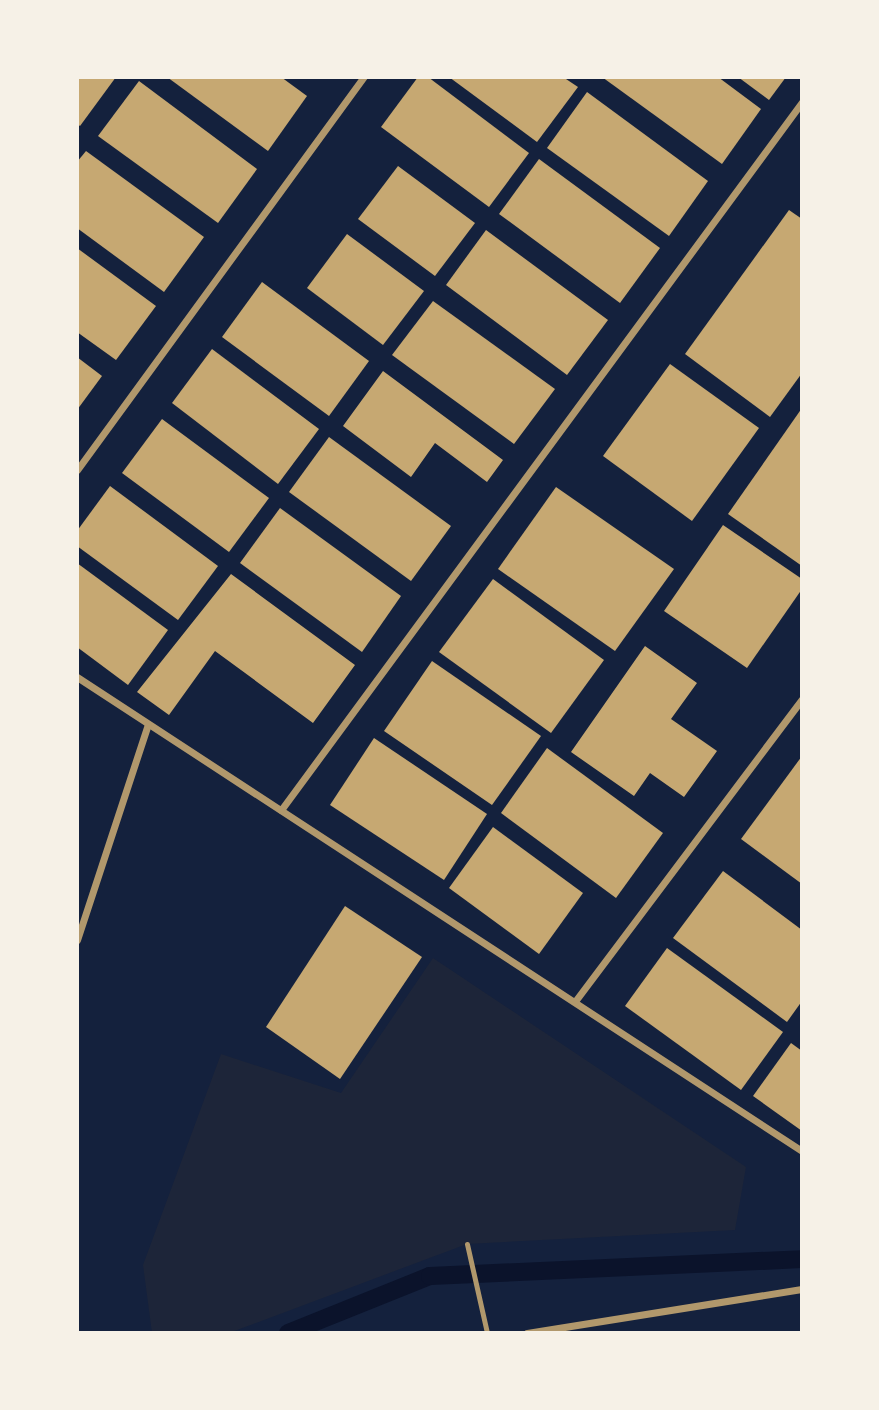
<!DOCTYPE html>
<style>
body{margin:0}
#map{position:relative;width:879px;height:1410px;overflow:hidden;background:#14213d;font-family:Raleway,sans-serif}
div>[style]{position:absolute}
.green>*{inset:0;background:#1d2539}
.stream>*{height:18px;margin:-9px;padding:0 9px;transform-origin:9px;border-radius:9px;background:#0b132b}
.building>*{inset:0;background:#c6a872}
.service>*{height:5px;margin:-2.5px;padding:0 2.5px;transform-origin:2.5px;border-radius:2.5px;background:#b1986c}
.minor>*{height:7px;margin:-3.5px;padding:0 3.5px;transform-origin:3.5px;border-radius:3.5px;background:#b1986c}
span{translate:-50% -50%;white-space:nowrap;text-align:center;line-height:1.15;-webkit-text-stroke:6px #f6f1e7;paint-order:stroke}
.frame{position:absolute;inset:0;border:79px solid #f6f1e7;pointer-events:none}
</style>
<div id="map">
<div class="green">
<div style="clip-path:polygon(433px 958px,746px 1167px,735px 1230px,467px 1244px,229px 1333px,152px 1333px,143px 1265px,221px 1054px,341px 1093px)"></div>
</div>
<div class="stream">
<div style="left:288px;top:1333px;width:153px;rotate:-21.9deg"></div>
<div style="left:430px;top:1276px;width:372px;rotate:-2.6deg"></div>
</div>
<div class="building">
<div style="clip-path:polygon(77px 77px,116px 77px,80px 126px,77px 124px)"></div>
<div style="clip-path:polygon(167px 77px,281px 77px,307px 96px,268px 151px)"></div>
<div style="clip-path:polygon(418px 77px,428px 77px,529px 153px,489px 207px,381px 127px)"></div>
<div style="clip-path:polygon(449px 77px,563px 77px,578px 87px,537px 142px)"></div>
<div style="clip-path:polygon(602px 77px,718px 77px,761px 109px,722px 164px)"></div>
<div style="clip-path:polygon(738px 77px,786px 77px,769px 100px)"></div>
<div style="clip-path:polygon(139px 81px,257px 169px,218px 223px,98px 136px)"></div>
<div style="clip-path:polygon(587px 92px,708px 181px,669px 236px,547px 148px)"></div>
<div style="clip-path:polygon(86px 151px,204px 237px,164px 292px,77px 228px,77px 162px)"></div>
<div style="clip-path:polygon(539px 159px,660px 248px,620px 303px,499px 214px)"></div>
<div style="clip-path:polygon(398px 166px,475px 223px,435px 276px,358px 219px)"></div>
<div style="clip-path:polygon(789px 210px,802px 219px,802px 373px,770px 417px,685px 354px)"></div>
<div style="clip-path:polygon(486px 230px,608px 320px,567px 375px,446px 285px)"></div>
<div style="clip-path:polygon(347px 234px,424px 291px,383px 345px,307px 288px)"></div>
<div style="clip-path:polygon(77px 248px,156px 306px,116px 360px,77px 332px)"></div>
<div style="clip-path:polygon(262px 282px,369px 361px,329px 416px,222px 337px)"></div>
<div style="clip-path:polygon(433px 301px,555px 389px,514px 444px,392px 355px)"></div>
<div style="clip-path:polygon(212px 349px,319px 429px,278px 484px,172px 403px)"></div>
<div style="clip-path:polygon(77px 357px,102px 376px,77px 410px)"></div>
<div style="clip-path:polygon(670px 364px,759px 428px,692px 521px,603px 456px)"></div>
<div style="clip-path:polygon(383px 371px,503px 460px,487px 482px,435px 443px,411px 477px,343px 426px)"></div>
<div style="clip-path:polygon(802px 408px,802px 566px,728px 514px)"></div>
<div style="clip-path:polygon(162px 419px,269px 498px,229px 552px,122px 473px)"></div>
<div style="clip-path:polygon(329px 437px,451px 526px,411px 581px,289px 492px)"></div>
<div style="clip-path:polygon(110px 486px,218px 566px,178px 620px,77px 546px,77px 531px)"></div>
<div style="clip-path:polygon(556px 487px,674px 569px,615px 651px,498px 569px)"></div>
<div style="clip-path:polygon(280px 508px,401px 596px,362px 652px,240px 563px)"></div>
<div style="clip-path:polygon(723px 525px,802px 579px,802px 589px,747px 668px,664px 611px)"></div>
<div style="clip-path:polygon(77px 563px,168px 630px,128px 685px,77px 647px)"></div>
<div style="clip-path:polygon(231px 574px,355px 665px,313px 723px,215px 651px,169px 715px,137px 692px)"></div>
<div style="clip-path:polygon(493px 579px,604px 660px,551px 733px,439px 652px)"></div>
<div style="clip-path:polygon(645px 646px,697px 683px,671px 719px,717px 751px,684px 797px,650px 773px,634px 796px,571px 752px)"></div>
<div style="clip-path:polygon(432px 661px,541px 736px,492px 805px,384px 731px)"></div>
<div style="clip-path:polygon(374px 738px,487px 814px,444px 880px,330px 805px)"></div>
<div style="clip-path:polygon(547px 748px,663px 833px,616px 898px,501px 813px)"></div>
<div style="clip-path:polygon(802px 756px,802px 884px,741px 839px)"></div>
<div style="clip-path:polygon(493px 827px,583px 893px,539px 954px,449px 888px)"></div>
<div style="clip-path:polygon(723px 871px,802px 930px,802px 1001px,787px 1022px,673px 938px)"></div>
<div style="clip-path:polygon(345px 906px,422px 957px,340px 1079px,266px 1027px)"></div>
<div style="clip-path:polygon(667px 948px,783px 1032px,741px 1090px,625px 1006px)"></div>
<div style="clip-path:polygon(791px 1043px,802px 1051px,802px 1131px,753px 1096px)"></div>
</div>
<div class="service">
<div style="left:467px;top:1244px;width:91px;rotate:77.3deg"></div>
</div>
<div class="minor">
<div style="left:77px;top:470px;width:487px;rotate:-53.9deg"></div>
<div style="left:77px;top:677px;width:866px;rotate:33.18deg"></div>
<div style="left:281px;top:810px;width:879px;rotate:-53.65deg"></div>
<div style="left:77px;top:940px;width:227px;rotate:-71.8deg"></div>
<div style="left:576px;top:1000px;width:376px;rotate:-53.1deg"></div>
<div style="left:527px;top:1333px;width:278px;rotate:-9.1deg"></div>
</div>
<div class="frame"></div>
</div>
